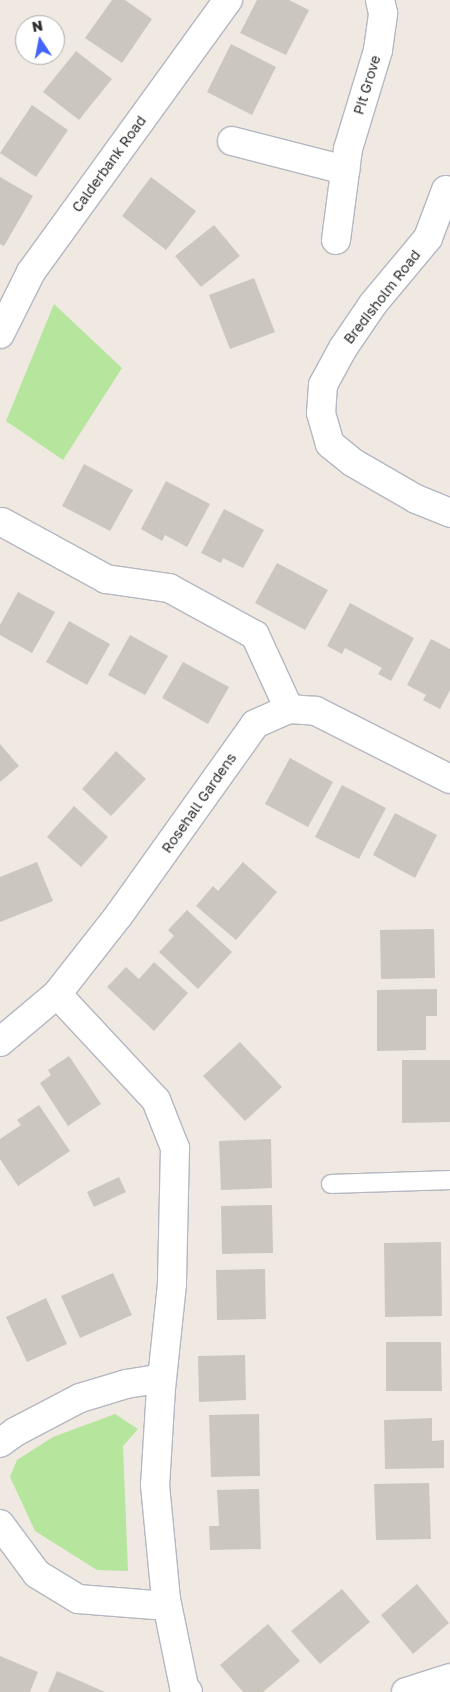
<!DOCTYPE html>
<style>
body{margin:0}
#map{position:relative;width:450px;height:1692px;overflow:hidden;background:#efe9e1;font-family:"Golos Text",sans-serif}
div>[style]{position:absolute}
.green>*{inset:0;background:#b6e59e}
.building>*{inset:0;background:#cbc7bf}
.roads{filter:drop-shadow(1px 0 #b4b7c1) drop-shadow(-1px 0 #b4b7c1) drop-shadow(0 1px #b4b7c1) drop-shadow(0 -1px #b4b7c1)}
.lane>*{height:18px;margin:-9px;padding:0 9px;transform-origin:9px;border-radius:9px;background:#fff}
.street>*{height:28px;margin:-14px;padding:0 14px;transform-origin:14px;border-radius:14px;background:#fff}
.secondary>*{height:28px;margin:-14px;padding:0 14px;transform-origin:14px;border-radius:14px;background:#fff}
span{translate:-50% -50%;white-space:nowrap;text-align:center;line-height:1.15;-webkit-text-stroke:5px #fff;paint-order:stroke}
.street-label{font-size:14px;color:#2e2e2e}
.north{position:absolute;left:15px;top:15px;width:50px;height:50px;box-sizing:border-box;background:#fff;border:1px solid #ababab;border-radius:50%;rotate:349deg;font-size:14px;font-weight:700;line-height:20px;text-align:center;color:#2e2e2e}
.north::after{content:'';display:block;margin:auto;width:18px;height:22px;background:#4264fb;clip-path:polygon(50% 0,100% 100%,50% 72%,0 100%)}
</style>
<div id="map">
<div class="green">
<div style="clip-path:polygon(54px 304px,122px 368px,63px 460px,6px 421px)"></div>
<div style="clip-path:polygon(115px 1414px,138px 1429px,123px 1446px,128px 1571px,97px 1570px,35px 1531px,10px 1477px,17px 1460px,53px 1437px)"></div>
</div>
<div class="building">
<div style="clip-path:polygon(112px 0,125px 0,152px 19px,122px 63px,85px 38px)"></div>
<div style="clip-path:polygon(257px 0,289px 0,309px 10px,286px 55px,240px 33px)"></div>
<div style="clip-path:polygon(231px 44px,276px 67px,252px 115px,207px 92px)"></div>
<div style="clip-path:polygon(76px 51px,112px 79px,79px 120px,43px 92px)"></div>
<div style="clip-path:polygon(32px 105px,68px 130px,36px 177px,0 153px)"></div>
<div style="clip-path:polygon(0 177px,33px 196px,4px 246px,0 244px)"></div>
<div style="clip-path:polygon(151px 177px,196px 211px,166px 250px,122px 216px)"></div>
<div style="clip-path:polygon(214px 225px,240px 256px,201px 287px,175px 256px)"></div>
<div style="clip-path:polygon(254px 278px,275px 332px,230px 349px,209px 295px)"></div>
<div style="clip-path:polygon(84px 464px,133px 490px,110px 531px,62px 506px)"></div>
<div style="clip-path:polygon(166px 481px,210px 504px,187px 547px,165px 535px,162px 541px,141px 529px)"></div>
<div style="clip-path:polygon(224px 509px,264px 530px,243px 568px,223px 558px,221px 563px,201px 553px)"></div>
<div style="clip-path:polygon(277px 563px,328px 590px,305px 630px,255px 603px)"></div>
<div style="clip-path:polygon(18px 592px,55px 612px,32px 653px,0 635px,0 625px)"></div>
<div style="clip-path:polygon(350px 603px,414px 638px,391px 681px,378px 674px,382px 668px,345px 648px,342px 654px,327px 646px)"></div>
<div style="clip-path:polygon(69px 621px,110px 644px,87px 685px,46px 662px)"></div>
<div style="clip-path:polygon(130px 635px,168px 656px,145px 695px,108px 675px)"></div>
<div style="clip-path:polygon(431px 639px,450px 649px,450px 690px,440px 709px,423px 700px,426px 695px,407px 685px)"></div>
<div style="clip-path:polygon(183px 662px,229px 687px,208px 724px,162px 698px)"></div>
<div style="clip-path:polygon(0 744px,19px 766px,0 782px)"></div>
<div style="clip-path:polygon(116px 751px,146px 779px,111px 816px,82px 789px)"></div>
<div style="clip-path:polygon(290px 758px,333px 782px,308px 827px,265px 804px)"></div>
<div style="clip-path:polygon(342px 785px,386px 808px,359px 859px,315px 837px)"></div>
<div style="clip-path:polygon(74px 806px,108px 837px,81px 867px,47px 837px)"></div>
<div style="clip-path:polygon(395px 813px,437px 835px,415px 878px,373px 855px)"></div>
<div style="clip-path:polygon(37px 862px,53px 901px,0 922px,0 877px)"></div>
<div style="clip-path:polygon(243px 862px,277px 892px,236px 940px,196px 906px,213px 886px,218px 891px)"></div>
<div style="clip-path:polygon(187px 910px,232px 952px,198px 989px,159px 952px,174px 936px,168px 930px)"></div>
<div style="clip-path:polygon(434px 929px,435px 978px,381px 979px,380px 930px)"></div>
<div style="clip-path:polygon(154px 962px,188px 993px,154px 1031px,107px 987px,126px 967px,139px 979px)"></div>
<div style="clip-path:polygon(437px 989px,437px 1016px,426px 1016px,426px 1050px,377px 1051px,377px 990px)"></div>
<div style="clip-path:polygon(240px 1042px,282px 1087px,245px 1121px,203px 1076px)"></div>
<div style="clip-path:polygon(69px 1056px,101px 1104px,68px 1126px,40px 1083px,51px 1075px,48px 1070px)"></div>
<div style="clip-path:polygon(402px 1060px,450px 1060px,450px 1122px,402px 1123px)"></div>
<div style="clip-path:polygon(39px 1105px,70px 1151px,18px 1186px,0 1159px,0 1139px,21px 1125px,17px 1120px)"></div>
<div style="clip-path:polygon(271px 1139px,272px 1188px,221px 1190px,219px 1141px)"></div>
<div style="clip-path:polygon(119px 1177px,126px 1192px,94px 1207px,87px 1192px)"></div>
<div style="clip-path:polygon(272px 1205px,273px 1253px,222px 1254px,221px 1206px)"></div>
<div style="clip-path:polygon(441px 1242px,442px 1316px,385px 1317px,384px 1243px)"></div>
<div style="clip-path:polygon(265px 1269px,266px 1319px,217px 1320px,216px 1270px)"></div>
<div style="clip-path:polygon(113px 1273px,132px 1315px,80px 1338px,61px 1296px)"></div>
<div style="clip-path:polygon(46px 1298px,67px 1344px,27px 1362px,6px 1317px)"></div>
<div style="clip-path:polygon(386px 1342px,441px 1342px,442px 1391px,386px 1391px)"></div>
<div style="clip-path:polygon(245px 1355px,246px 1400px,199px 1402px,198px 1356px)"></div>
<div style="clip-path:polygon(259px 1414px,260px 1476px,211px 1477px,209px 1415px)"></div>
<div style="clip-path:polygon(432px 1418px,432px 1441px,444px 1440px,444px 1468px,385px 1469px,384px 1420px)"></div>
<div style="clip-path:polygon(429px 1483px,431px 1539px,376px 1540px,374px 1484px)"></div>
<div style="clip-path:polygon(259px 1489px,261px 1549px,210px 1550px,209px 1526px,219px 1526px,217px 1490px)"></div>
<div style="clip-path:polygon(417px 1584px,449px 1623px,413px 1654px,381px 1615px)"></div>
<div style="clip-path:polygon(342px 1589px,370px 1622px,320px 1664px,291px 1631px)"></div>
<div style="clip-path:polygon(268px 1624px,300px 1661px,263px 1692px,243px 1692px,220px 1665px)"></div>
<div style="clip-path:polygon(0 1656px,38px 1672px,30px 1692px,0 1692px)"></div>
<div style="clip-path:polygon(57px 1671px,105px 1692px,48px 1692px)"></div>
</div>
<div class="roads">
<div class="lane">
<div style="left:331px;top:1184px;width:119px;rotate:-1.9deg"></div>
</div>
<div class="street">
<div style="left:232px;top:141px;width:117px;rotate:14.4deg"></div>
<div style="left:446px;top:190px;width:51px;rotate:110.6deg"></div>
<div style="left:428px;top:238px;width:86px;rotate:129.8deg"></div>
<div style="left:373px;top:304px;width:53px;rotate:124.3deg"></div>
<div style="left:343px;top:348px;width:42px;rotate:118.4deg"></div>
<div style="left:323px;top:385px;width:28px;rotate:94deg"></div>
<div style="left:321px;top:413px;width:32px;rotate:74deg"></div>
<div style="left:330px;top:444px;width:28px;rotate:39deg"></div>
<div style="left:352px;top:462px;width:74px;rotate:30deg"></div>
<div style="left:416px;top:499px;width:37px;rotate:22deg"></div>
<div style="left:336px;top:240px;width:92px;rotate:-82.5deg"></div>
<div style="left:348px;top:149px;width:103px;rotate:-73.1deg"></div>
<div style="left:378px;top:50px;width:37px;rotate:-82deg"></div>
<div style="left:383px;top:13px;width:13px;rotate:-103deg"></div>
<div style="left:2px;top:522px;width:119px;rotate:28.7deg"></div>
<div style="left:106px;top:579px;width:64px;rotate:8.1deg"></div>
<div style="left:169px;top:588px;width:98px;rotate:28.7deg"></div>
<div style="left:255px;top:635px;width:81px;rotate:65.3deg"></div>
<div style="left:57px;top:994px;width:145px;rotate:47deg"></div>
<div style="left:156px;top:1100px;width:52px;rotate:68.4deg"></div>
<div style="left:175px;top:1148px;width:136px;rotate:91.3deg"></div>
<div style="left:172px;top:1284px;width:105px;rotate:96deg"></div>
<div style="left:161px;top:1388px;width:97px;rotate:93.5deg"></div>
<div style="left:155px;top:1485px;width:115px;rotate:84.5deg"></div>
<div style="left:166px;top:1599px;width:90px;rotate:78.4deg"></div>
<div style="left:184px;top:1687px;width:6px;rotate:51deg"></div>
<div style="left:0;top:1042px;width:75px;rotate:-40.1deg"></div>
<div style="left:57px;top:994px;width:100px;rotate:-51.9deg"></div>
<div style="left:119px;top:915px;width:234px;rotate:-54.5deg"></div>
<div style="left:255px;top:724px;width:37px;rotate:-24deg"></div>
<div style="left:289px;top:709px;width:27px;rotate:4deg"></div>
<div style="left:316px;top:711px;width:150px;rotate:26.9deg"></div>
<div style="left:0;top:1443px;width:19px;rotate:-36deg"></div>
<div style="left:15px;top:1432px;width:73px;rotate:-27.6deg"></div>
<div style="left:80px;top:1398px;width:48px;rotate:-16.9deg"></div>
<div style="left:126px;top:1384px;width:36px;rotate:-9deg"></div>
<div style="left:0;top:1524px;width:62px;rotate:53.5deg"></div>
<div style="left:37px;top:1574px;width:48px;rotate:31.4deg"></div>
<div style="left:78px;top:1599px;width:89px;rotate:4.5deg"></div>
<div style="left:406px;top:1692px;width:46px;rotate:-17.7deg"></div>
</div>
<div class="secondary">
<div style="left:0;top:334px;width:69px;rotate:-63.4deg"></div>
<div style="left:31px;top:272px;width:336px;rotate:-54.1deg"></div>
</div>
</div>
<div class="street-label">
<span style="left:367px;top:85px;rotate:-73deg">Pit Grove</span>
<span style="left:109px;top:164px;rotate:-54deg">Calderbank Road</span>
<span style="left:382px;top:297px;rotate:-52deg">Bredisholm Road</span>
<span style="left:199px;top:803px;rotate:-55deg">Rosehall Gardens</span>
</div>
<div class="north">N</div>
</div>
